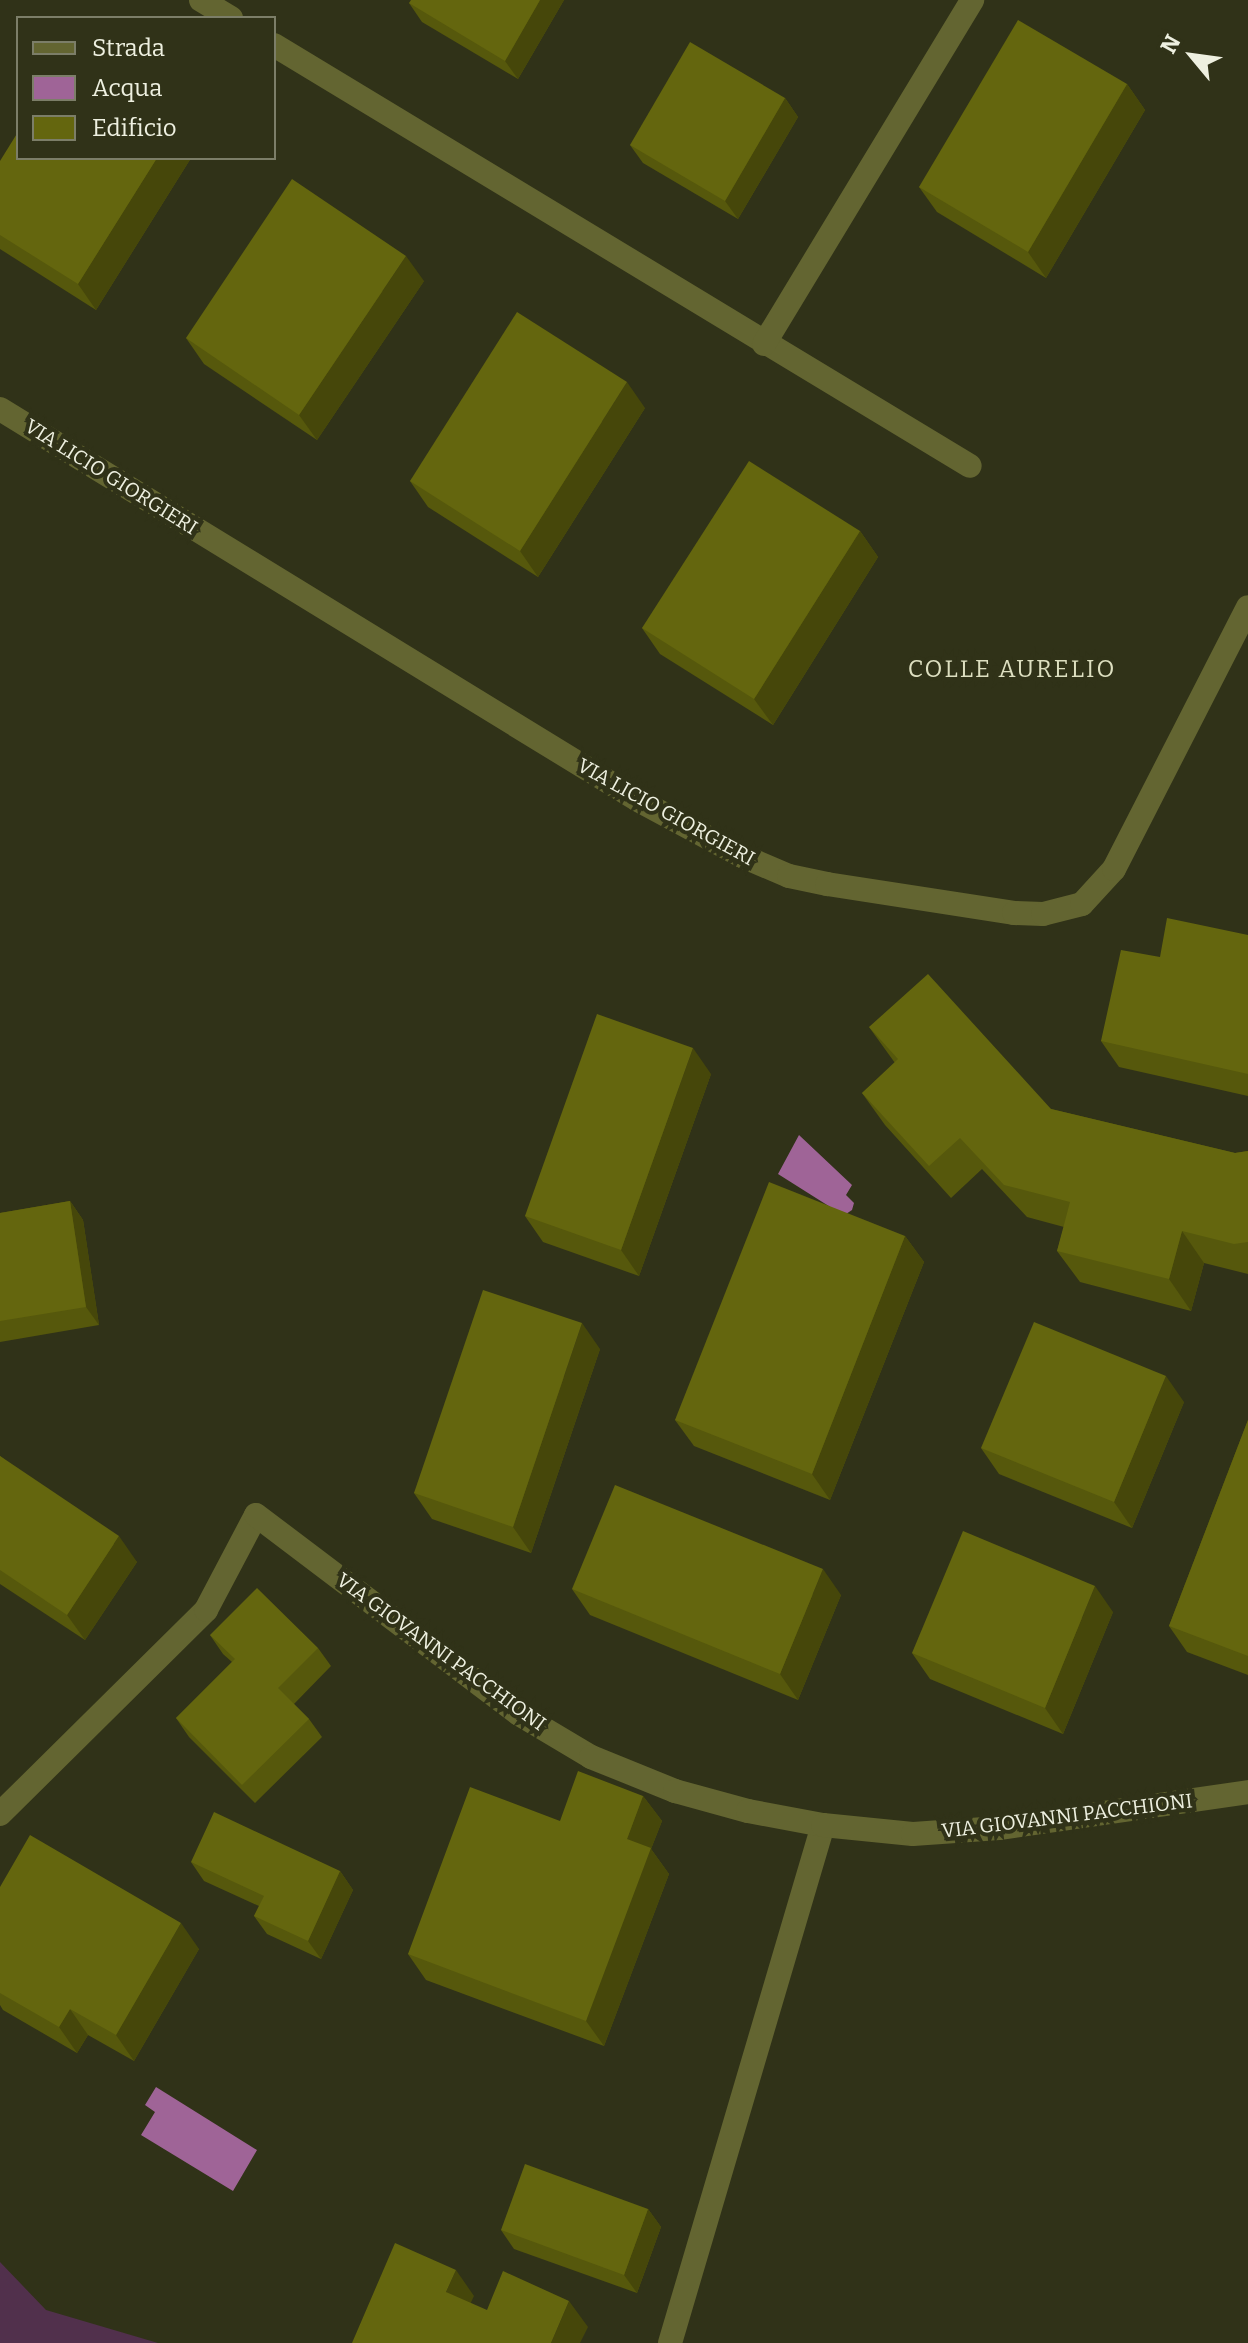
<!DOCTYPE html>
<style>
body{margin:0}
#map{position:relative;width:1248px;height:2343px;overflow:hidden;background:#303218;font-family:Bitter,serif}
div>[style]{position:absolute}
.green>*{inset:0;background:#51304c}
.water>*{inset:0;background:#9f6497}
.lane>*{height:24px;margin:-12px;padding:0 12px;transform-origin:12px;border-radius:12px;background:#636531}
.street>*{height:24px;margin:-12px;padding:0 12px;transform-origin:12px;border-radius:12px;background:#636531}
.wall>*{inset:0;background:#56580c}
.shaded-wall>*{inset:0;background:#46470a}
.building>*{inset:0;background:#64660e}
span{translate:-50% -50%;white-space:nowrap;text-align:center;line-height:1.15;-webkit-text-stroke:8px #303218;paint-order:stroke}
.street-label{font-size:20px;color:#eef0e0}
.quarter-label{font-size:24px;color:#dddfc0;letter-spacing:2px}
.legend{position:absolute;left:16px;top:16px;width:260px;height:144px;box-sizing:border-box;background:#303218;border:2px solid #7c7e68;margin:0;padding:10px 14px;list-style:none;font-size:24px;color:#eef0e0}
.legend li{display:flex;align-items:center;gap:16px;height:40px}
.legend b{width:40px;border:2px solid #7c7e68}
.north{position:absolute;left:1152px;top:16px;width:80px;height:80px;-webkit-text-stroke:6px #303218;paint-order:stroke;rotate:299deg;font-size:22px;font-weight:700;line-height:32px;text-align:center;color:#eef0e0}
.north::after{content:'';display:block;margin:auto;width:28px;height:36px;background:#eef0e0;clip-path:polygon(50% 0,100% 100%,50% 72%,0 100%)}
</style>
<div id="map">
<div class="green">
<div style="clip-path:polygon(0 2262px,46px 2310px,158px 2343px,0 2343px)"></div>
</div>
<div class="water">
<div style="clip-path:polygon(799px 1135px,852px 1185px,846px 1195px,854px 1203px,852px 1210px,846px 1214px,835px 1210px,778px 1174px)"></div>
<div style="clip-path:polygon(156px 2087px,257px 2150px,233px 2191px,141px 2135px,155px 2112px,145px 2105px)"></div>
</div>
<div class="lane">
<div style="left:0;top:1814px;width:290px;rotate:-44.7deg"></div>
<div style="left:206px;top:1610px;width:107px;rotate:-62.2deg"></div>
<div style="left:670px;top:2343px;width:540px;rotate:-73.54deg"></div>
</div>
<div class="street">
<div style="left:201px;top:0;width:35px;rotate:31deg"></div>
<div style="left:274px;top:45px;width:813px;rotate:31.17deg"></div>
<div style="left:764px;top:344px;width:402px;rotate:-58.8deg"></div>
<div style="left:0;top:409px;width:748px;rotate:31.5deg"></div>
<div style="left:638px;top:800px;width:118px;rotate:28.3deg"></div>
<div style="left:742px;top:856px;width:51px;rotate:23.1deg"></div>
<div style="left:789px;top:876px;width:39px;rotate:12deg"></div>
<div style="left:827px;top:884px;width:189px;rotate:8.8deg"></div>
<div style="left:1014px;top:913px;width:29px;rotate:2deg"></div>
<div style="left:1043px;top:914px;width:40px;rotate:-14.4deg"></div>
<div style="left:1082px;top:904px;width:47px;rotate:-47.6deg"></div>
<div style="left:1114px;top:869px;width:294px;rotate:-62.9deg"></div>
<div style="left:256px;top:1515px;width:330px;rotate:37.1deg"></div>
<div style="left:519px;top:1714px;width:84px;rotate:30.8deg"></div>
<div style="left:591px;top:1757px;width:91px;rotate:22deg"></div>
<div style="left:675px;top:1791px;width:76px;rotate:15.3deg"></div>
<div style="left:748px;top:1811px;width:76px;rotate:10.6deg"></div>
<div style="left:823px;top:1825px;width:90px;rotate:5.7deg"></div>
<div style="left:913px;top:1834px;width:86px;rotate:-4deg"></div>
<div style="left:999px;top:1828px;width:252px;rotate:-8.2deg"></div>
</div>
<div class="wall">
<div style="clip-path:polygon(564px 0,518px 79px,422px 22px,409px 3px)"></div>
<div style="clip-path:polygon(1127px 84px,1145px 110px,1046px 278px,937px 212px,919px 187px)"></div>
<div style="clip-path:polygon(785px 98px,798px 117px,738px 219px,643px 163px,630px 145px)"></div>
<div style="clip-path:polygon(18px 158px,191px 158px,96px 310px,0 249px,0 161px)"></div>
<div style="clip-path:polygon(424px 281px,317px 440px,204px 364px,186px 338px)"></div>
<div style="clip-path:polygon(645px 408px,538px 577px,428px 507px,410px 481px)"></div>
<div style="clip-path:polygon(860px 531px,878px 557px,773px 725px,660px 654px,642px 628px)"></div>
<div style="clip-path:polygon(1248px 935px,1248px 1096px,1119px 1067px,1101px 1041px,1160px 957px)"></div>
<div style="clip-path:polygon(869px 1027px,1051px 1109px,1235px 1153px,1248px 1151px,1248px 1274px,1204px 1263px,1191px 1311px,1080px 1282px,1057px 1251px,1064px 1227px,1027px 1217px,982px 1169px,951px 1198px,885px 1125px,862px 1093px,895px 1063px)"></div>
<div style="clip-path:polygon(711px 1074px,639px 1276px,543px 1242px,525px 1216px)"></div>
<div style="clip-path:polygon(70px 1201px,83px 1220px,99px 1325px,0 1342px,0 1213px)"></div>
<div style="clip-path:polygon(905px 1236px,924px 1262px,830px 1500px,694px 1446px,675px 1420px)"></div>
<div style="clip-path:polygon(600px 1349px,531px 1553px,432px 1519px,414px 1493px)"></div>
<div style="clip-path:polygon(1184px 1402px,1132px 1528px,999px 1474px,981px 1448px)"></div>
<div style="clip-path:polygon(1248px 1420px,1248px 1675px,1187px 1652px,1169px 1626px)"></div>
<div style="clip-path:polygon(0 1456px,137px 1562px,85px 1640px,0 1584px)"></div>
<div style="clip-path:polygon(572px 1589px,841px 1595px,798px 1700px,590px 1615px)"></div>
<div style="clip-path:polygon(1113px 1612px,1063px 1734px,930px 1679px,912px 1653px)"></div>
<div style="clip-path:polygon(210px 1635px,318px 1648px,331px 1666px,294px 1704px,309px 1719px,322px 1737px,255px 1803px,189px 1737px,176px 1718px,232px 1662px,223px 1654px)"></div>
<div style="clip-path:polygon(643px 1796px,662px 1821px,651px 1849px,669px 1874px,604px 2046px,426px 1980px,408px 1954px,560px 1821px)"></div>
<div style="clip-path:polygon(191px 1862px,340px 1871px,353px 1890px,321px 1959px,267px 1934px,254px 1916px,259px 1906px,204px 1881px)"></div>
<div style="clip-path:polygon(0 1887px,199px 1949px,134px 2061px,88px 2035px,77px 2053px,3px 2010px,0 2005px)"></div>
<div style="clip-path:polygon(648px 2209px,661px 2227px,637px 2293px,514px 2249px,501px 2230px)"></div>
</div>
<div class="shaded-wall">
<div style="clip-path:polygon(540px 0,564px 0,518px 79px,505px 61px)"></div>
<div style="clip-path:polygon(1127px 84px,1145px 110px,1046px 278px,1028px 252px)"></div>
<div style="clip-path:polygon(785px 98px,798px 117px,738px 219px,725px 201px)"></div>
<div style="clip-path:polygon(157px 158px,191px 158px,96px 310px,78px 284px)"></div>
<div style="clip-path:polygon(406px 256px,424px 281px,317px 440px,299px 415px)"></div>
<div style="clip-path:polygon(627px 382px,645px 408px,538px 577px,520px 551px)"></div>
<div style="clip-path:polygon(860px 531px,878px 557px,773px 725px,754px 699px)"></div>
<div style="clip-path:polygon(693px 1048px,711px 1074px,639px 1276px,621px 1250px)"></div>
<div style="clip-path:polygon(70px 1201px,83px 1220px,99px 1325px,86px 1307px)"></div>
<div style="clip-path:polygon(1182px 1231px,1204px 1263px,1191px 1311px,1169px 1279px)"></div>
<div style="clip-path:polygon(905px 1236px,924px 1262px,830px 1500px,812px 1474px)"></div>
<div style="clip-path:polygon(582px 1323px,600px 1349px,531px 1553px,513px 1527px)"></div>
<div style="clip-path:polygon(1166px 1376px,1184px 1402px,1132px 1528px,1114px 1502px)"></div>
<div style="clip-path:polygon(119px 1536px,137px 1562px,85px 1640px,67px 1615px)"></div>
<div style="clip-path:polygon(823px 1569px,841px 1595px,798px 1700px,780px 1674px)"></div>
<div style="clip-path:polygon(1095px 1586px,1113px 1612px,1063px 1734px,1045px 1708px)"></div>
<div style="clip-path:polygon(643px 1796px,662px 1821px,651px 1849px,669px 1874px,604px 2046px,586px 2021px,627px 1839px)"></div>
<div style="clip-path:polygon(340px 1871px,353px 1890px,321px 1959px,308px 1941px)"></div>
<div style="clip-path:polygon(181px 1923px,199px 1949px,134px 2061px,116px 2035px)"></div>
<div style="clip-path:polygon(70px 2009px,88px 2035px,77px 2053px,59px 2027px)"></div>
<div style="clip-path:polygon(648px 2209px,661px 2227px,637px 2293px,624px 2275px)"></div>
<div style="clip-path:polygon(456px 2270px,474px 2296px,464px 2317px,446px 2292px)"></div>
<div style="clip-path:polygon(569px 2301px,588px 2327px,580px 2343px,551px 2343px)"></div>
</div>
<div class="building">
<div style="clip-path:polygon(411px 0,540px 0,505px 61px,409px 3px)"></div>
<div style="clip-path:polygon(1018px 20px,1127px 84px,1028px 252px,919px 187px)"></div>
<div style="clip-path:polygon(690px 42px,785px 98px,725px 201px,630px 145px)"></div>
<div style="clip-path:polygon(18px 132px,18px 158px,157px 158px,78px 284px,0 235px,0 161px)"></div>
<div style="clip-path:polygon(292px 179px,406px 256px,299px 415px,186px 338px)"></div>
<div style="clip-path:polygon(517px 312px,627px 382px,520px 551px,410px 481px)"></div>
<div style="clip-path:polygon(749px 461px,860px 531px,754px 699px,642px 628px)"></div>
<div style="clip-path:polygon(1167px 918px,1248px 935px,1248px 1074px,1101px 1041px,1121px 950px,1160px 957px)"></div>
<div style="clip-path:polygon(928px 974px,1051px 1109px,1235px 1153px,1248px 1151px,1248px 1242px,1234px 1244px,1182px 1231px,1169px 1279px,1057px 1251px,1070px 1202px,1004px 1185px,960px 1138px,929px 1166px,862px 1093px,898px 1059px,869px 1027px)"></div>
<div style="clip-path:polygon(597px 1014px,693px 1048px,621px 1250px,525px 1216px)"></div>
<div style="clip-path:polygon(769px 1182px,905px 1236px,812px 1474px,675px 1420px)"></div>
<div style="clip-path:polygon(70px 1201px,86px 1307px,0 1321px,0 1213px)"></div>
<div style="clip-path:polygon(483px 1290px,582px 1323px,513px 1527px,414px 1493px)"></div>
<div style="clip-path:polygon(1034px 1322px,1166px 1376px,1114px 1502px,981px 1448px)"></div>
<div style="clip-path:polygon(1248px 1420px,1248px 1656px,1169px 1626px)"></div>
<div style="clip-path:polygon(0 1456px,119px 1536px,67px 1615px,0 1570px)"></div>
<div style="clip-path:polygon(615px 1485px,823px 1569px,780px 1674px,572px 1589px)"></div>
<div style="clip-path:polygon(963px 1531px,1095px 1586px,1045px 1708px,912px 1653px)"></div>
<div style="clip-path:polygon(257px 1588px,318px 1648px,278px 1688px,309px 1719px,242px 1785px,176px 1718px,235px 1659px,210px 1635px)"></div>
<div style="clip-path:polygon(578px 1771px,643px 1796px,627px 1839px,651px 1848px,586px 2021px,408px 1954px,470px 1787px,560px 1821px)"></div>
<div style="clip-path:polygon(214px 1812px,340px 1871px,308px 1941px,254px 1916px,264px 1896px,191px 1862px)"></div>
<div style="clip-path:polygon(30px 1835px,181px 1923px,116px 2035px,70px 2009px,59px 2027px,0 1993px,0 1887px)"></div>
<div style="clip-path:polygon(525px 2164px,648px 2209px,624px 2275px,501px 2230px)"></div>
<div style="clip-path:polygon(395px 2243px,456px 2270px,446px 2292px,487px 2310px,503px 2271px,569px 2301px,551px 2343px,352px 2343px)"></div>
</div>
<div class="street-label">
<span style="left:111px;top:477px;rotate:32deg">VIA LICIO GIORGIERI</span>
<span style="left:666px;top:812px;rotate:29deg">VIA LICIO GIORGIERI</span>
<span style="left:441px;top:1652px;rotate:36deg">VIA GIOVANNI PACCHIONI</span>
<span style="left:1067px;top:1816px;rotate:-7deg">VIA GIOVANNI PACCHIONI</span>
</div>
<div class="quarter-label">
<span style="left:1012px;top:670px">COLLE AURELIO</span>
</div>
<ul class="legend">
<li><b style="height:10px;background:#636531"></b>Strada</li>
<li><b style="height:22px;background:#9f6497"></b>Acqua</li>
<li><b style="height:22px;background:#64660e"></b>Edificio</li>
</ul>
<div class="north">N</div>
</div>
